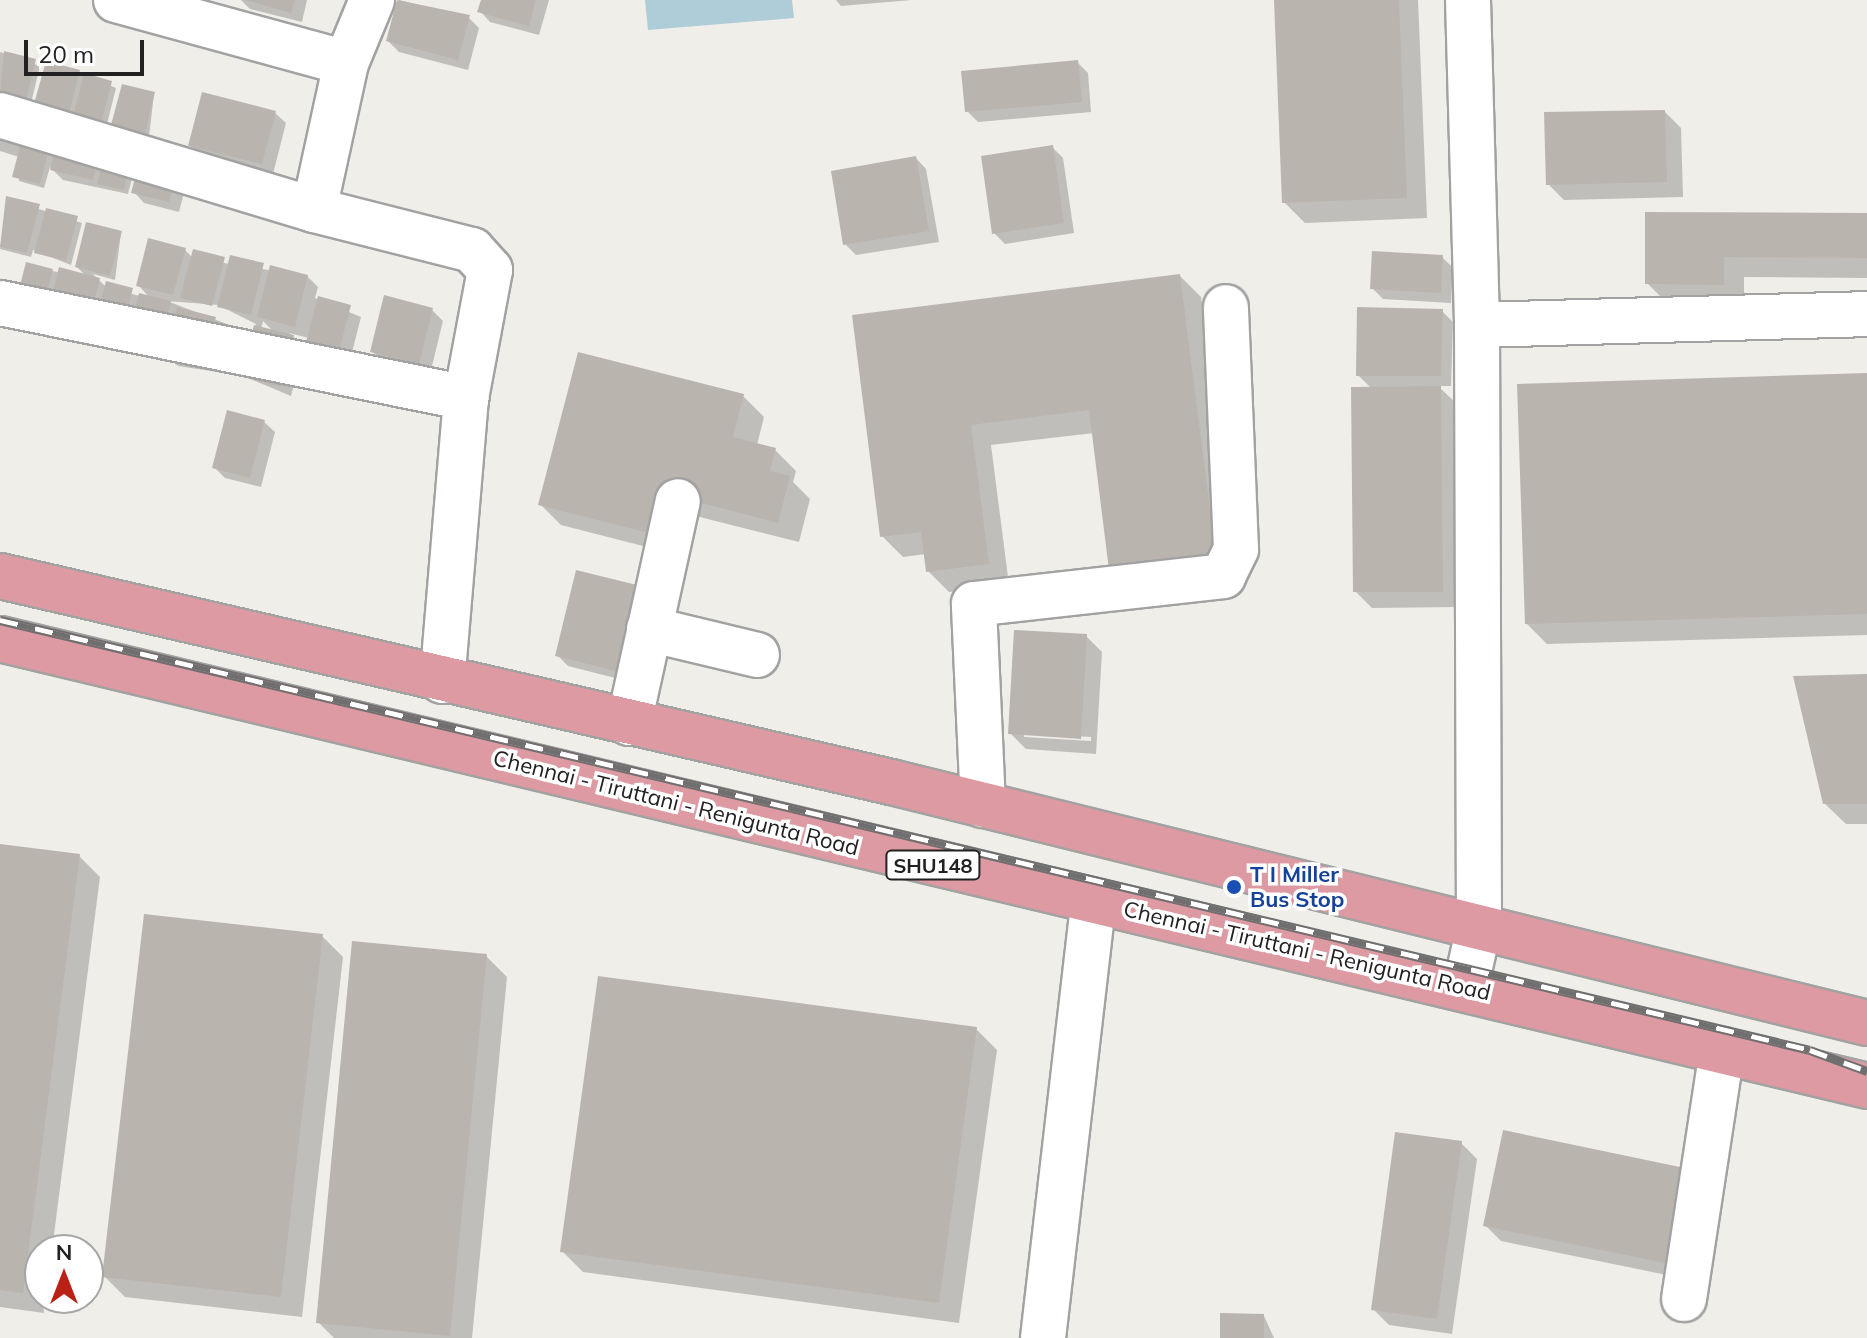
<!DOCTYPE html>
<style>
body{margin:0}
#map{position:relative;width:1867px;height:1338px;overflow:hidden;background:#f0eee9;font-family:Mulish,sans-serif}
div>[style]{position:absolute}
.water>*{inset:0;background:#afcdd9}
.shadow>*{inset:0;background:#0003}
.building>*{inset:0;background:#bab4af}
.roads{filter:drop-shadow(2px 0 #a2a2a2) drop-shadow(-2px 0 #a2a2a2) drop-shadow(0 2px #a2a2a2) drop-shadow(0 -2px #a2a2a2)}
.minor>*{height:44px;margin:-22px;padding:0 22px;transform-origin:22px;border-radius:22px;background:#fff}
.highway>*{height:44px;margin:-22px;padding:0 22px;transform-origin:22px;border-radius:22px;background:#de9aa3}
.rail>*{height:9px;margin-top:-4.5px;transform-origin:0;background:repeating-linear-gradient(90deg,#fff 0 18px,#6f6f6f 0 36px);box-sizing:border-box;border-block:2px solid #6f6f6f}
.dots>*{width:22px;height:22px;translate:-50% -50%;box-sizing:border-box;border:4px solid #fff;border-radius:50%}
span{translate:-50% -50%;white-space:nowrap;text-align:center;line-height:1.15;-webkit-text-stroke:7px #fff;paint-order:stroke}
.shield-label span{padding:2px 6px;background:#fff;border:2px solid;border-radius:6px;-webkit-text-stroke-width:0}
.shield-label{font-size:20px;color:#212121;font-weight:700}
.street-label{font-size:22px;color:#212121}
.transit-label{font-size:22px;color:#164399;font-weight:700}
.left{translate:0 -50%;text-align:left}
.north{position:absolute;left:24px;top:1234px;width:80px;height:80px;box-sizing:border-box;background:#fff;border:2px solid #a6a6a6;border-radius:50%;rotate:0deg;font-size:22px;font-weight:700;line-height:32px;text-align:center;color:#212121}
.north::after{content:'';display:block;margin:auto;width:28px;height:36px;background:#bb2017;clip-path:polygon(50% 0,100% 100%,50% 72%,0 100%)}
.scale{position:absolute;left:24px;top:40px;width:120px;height:36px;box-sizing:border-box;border:4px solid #212121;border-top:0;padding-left:10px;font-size:24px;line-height:28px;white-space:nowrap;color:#212121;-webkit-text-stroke:6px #fff;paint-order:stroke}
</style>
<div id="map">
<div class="water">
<div style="clip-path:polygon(645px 0,792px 0,794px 18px,648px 30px)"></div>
</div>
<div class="shadow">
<div style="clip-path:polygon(241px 0,307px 0,302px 22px,250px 9px)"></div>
<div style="clip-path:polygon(399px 0,468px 17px,479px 28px,468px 70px,399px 52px,388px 41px)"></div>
<div style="clip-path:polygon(483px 0,549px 0,539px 35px,490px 22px,480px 11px)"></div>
<div style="clip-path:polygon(836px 0,912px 0,841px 6px)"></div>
<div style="clip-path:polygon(1276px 0,1418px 0,1427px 218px,1305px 223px,1284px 202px)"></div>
<div style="clip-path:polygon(0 52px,40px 66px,31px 103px,0 96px)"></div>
<div style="clip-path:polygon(1077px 62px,1088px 73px,1091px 112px,978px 122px,967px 111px)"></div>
<div style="clip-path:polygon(79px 72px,116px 88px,107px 124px,42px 108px)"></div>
<div style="clip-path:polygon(154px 94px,149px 137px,113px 124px)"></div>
<div style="clip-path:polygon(0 102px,141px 145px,128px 194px,63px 180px,50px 167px,44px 188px,19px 181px,19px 157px,0 151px)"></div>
<div style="clip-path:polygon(1665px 112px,1681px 128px,1683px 197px,1564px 200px,1548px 184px)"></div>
<div style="clip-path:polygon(275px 113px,286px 123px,273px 174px,201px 156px,190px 145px)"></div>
<div style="clip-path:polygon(1052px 147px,1063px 158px,1074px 233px,1005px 244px,994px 233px)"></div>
<div style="clip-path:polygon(916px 158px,926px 169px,939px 242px,856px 255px,845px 244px)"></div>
<div style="clip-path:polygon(192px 162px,179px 212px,144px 203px,134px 192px)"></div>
<div style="clip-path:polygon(8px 199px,82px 223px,71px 265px,33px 250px,31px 257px,0 249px)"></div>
<div style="clip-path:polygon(1647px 214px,1867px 215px,1867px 278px,1744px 277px,1744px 305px,1668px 304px,1647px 283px)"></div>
<div style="clip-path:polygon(evenodd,121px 233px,115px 280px,93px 274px,106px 287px,151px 299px,138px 285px,185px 250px,193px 258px,307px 276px,318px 287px,315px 298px,361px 317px,348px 368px,309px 338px,289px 333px,304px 347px,291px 396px,243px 376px,178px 366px,164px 352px,20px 317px,52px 271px,87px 277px,77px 267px,121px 233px,167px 301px,218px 305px,256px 324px,253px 334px,167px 301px,121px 233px,263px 321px,274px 332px,261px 329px,263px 321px)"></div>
<div style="clip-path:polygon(1442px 257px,1453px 268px,1451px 303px,1383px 299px,1372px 288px)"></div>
<div style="clip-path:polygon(1180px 276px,1201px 297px,1237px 585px,1094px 433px,991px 445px,1009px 585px,949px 592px,928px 571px,926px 554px,903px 557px,882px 536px,854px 317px)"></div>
<div style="clip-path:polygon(432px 310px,443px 321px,430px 374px,383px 362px,372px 351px)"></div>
<div style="clip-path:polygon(1442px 311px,1453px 322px,1451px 386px,1438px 386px,1457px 404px,1459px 607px,1372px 608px,1355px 591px,1372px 389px,1358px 375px)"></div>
<div style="clip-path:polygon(1867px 375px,1867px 635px,1547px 644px,1526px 623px)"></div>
<div style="clip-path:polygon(743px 396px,764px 417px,757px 445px,775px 450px,796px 471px,793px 482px,810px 499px,799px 542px,692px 515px,682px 556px,561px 525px,540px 504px)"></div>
<div style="clip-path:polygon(264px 422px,275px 432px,261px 487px,225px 478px,214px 467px)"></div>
<div style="clip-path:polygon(644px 589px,635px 683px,568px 666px,558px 656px)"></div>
<div style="clip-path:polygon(evenodd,1086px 636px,1102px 652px,1096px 754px,1026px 749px,1010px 733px,1086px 636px,1024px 733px,1091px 737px,1091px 741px,1024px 737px,1024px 733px)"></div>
<div style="clip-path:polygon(1867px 676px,1867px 824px,1846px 824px,1824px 803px)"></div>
<div style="clip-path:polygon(0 846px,79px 856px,100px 877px,52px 1250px,40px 1250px,44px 1313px,0 1307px)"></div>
<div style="clip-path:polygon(322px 936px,343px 957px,302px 1317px,125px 1297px,104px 1276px)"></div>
<div style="clip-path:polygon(486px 956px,507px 977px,472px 1338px,334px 1338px,318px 1322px)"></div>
<div style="clip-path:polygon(976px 1029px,997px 1050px,959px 1323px,583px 1272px,562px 1251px)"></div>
<div style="clip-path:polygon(1504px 1133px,1696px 1281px,1501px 1241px,1485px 1225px)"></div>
<div style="clip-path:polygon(1461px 1143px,1477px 1159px,1452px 1334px,1389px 1325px,1373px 1309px)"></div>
<div style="clip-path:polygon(1264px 1316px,1274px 1338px,1222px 1338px)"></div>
</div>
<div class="building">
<div style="clip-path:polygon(245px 0,295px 0,291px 13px)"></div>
<div style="clip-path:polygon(397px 0,470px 15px,458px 60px,386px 41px)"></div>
<div style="clip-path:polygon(481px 0,536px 0,529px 26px,477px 12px)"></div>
<div style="clip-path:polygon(1274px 0,1399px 0,1407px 198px,1282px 203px)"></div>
<div style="clip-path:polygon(4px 51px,36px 59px,26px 100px,0 93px)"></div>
<div style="clip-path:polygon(1078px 60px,1082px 102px,965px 112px,961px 71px)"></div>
<div style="clip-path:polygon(46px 61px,80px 70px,69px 113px,34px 104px)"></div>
<div style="clip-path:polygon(84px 73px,112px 81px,102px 120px,74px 113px)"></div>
<div style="clip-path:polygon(122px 84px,155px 92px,145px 134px,111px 125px)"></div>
<div style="clip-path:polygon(202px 92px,276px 111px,262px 164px,188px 146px)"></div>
<div style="clip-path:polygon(1665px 110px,1667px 182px,1546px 185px,1544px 112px)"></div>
<div style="clip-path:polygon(63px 119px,106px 130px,93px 180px,50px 170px)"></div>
<div style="clip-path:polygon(24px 131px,52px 138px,40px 184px,12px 177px)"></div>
<div style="clip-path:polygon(110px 132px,137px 138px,124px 190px,97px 184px)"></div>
<div style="clip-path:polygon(145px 140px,183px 150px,169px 202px,131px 193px)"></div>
<div style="clip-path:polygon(1053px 145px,1064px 223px,992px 234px,981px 156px)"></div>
<div style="clip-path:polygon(916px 156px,929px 231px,843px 245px,831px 171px)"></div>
<div style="clip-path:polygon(6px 196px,40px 204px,27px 253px,0 247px)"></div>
<div style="clip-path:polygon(46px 208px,78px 216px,66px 261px,34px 253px)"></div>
<div style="clip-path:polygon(1645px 212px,1867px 213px,1867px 258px,1724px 257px,1724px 285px,1645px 284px)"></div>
<div style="clip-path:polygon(86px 222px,122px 231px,110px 276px,75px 267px)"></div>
<div style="clip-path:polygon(148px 238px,186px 248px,173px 295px,136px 286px)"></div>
<div style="clip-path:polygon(193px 249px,225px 257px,212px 306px,180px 298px)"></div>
<div style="clip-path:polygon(1372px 251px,1443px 255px,1441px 293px,1370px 289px)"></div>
<div style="clip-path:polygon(230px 255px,264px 263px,251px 315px,217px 307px)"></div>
<div style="clip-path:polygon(26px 262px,53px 269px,40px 319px,13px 313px)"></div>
<div style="clip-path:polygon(270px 265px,308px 275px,295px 327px,257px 317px)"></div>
<div style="clip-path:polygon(59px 267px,100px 278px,87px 329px,46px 319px)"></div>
<div style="clip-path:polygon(1180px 274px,1217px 565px,1110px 578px,1089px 410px,971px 425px,989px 564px,926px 572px,921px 532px,880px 537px,852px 315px)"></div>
<div style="clip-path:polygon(106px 281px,133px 288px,119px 344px,91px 336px)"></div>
<div style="clip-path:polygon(139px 293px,171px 301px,158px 354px,125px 346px)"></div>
<div style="clip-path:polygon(384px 295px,433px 308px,419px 364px,370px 352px)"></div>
<div style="clip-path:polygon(318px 296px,351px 305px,337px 358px,304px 350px)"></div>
<div style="clip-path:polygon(177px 307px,216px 317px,204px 365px,165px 356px)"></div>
<div style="clip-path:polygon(1357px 307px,1443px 309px,1441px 376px,1356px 376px)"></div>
<div style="clip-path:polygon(254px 325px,294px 335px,281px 387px,240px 376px)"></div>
<div style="clip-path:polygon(578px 352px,744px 394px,733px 437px,776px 448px,770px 471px,790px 476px,778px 523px,671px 495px,661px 536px,538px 505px)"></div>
<div style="clip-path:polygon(1867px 373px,1867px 614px,1525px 624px,1517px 384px)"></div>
<div style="clip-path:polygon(1441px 386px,1443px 592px,1353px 592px,1351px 387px)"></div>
<div style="clip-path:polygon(227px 410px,265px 420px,250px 478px,212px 468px)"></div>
<div style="clip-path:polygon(576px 570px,645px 587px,624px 673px,555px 656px)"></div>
<div style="clip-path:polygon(1014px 630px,1087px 634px,1081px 739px,1008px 734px)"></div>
<div style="clip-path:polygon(1867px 674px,1867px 804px,1823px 804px,1793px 676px)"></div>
<div style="clip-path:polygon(0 844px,80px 854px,23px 1293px,0 1290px)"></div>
<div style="clip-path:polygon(144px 914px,323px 934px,281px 1297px,102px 1277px)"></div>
<div style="clip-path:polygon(352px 941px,487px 954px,450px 1336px,316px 1323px)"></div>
<div style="clip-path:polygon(598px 976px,977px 1027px,939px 1303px,560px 1252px)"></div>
<div style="clip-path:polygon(1503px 1130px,1699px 1171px,1680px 1266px,1483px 1226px)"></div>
<div style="clip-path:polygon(1395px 1132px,1462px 1141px,1437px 1319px,1371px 1310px)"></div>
<div style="clip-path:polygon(1220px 1313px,1264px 1314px,1264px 1338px,1220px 1338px)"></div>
</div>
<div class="roads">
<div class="minor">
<div style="left:116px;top:0;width:238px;rotate:15.3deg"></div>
<div style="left:372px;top:0;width:68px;rotate:112.4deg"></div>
<div style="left:346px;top:63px;width:150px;rotate:102.3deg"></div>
<div style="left:314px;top:210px;width:163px;rotate:14.2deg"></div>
<div style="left:472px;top:250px;width:27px;rotate:48deg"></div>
<div style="left:490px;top:270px;width:130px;rotate:100.6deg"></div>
<div style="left:466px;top:398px;width:284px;rotate:94.8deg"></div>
<div style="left:1468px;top:0;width:325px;rotate:88.4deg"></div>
<div style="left:0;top:115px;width:328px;rotate:16.8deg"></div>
<div style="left:0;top:303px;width:476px;rotate:11.5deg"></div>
<div style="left:649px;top:629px;width:111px;rotate:13.5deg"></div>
<div style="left:629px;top:723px;width:227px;rotate:-77.6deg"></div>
<div style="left:983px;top:805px;width:201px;rotate:-92.6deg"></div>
<div style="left:974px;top:604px;width:251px;rotate:-6.4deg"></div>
<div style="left:1223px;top:576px;width:30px;rotate:-64deg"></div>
<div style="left:1236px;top:549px;width:242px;rotate:-92.4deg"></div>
<div style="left:1466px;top:985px;width:59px;rotate:-77.4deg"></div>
<div style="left:1479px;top:927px;width:602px;rotate:-90.19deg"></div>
<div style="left:1477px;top:325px;width:390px;rotate:-1.6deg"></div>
<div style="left:1684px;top:1299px;width:252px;rotate:-81.3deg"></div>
<div style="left:1043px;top:1338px;width:437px;rotate:-83.4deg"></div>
</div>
<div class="highway">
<div style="left:0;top:576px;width:915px;rotate:13.02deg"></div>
<div style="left:891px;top:782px;width:1005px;rotate:13.87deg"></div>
<div style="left:0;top:639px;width:1920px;rotate:13.46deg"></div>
</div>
</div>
<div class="rail">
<div style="left:0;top:620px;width:1860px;rotate:13.36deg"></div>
<div style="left:1810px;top:1050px;width:61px;rotate:20.2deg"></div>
</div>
<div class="dots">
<div style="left:1234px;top:887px;background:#1a4fb4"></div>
</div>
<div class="shield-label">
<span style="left:933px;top:865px">SHU148</span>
</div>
<div class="street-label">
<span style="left:676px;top:803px;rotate:14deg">Chennai - Tiruttani - Renigunta Road</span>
<span style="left:1307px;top:951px;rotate:13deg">Chennai - Tiruttani - Renigunta Road</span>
</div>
<div class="transit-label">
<span class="left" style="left:1250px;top:887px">T I Miller<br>Bus Stop</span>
</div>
<div class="north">N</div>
<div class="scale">20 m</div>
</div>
